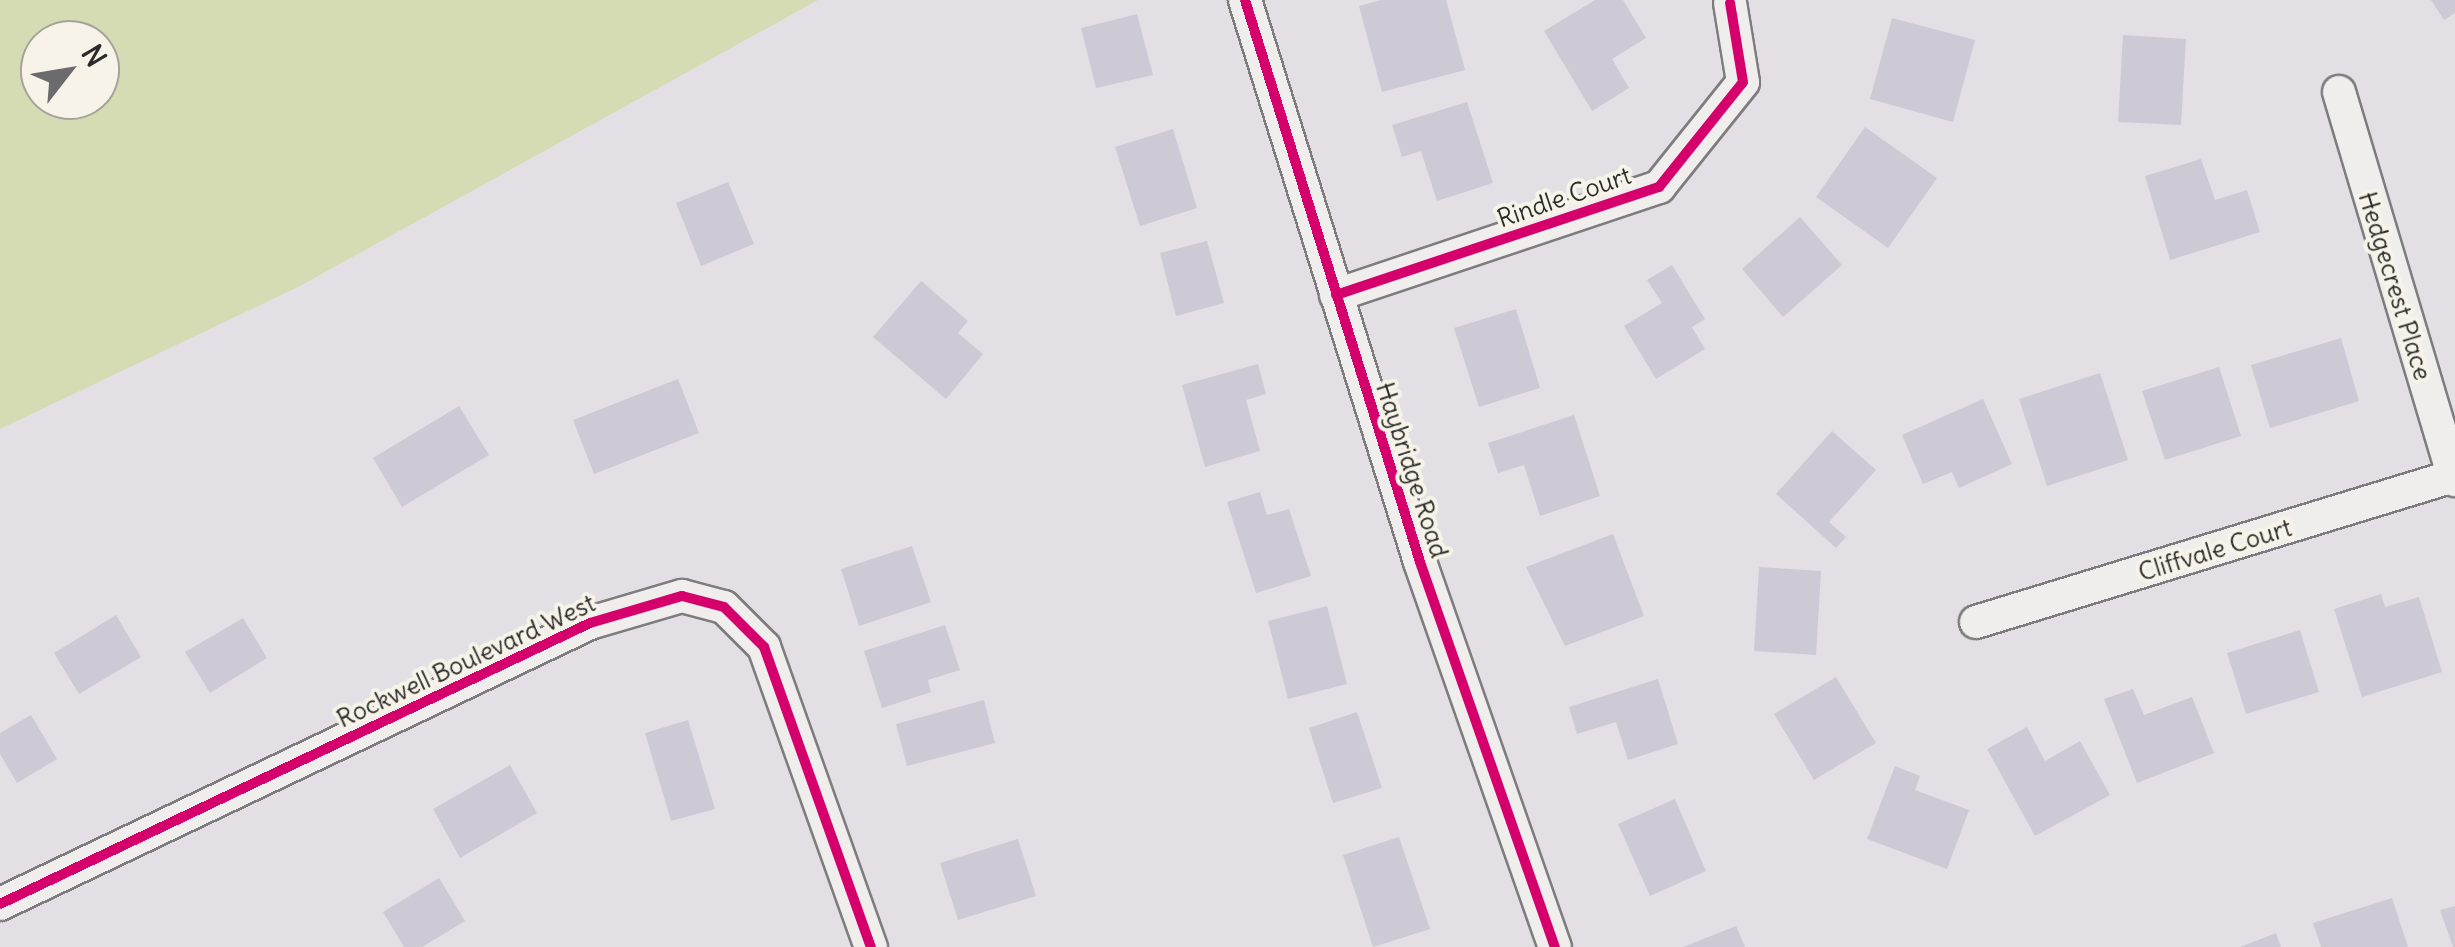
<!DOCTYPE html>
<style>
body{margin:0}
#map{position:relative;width:2455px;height:947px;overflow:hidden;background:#e3dfe4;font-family:Delius,sans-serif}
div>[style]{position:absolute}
.green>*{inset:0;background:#d5dcb4}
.building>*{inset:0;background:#cecad5}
.roads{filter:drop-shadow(2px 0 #7e7c7e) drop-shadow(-2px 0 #7e7c7e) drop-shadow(0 2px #7e7c7e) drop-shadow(0 -2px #7e7c7e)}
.street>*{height:32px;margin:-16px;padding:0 16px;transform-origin:16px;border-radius:16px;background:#f0eeec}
.cycleway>*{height:10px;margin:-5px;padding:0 5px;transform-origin:5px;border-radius:5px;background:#d6006c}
span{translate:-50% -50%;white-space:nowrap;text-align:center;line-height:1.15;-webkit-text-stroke:8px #f7f3e8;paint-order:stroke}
.street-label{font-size:25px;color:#2b2b2b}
.north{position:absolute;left:20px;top:20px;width:100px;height:100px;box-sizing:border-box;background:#f7f3e8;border:2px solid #a5a39c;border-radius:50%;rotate:59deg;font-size:28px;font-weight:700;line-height:40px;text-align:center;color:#2b2b2b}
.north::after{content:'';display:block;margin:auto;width:35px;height:45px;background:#6b6a6c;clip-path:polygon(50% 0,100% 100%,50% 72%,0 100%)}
</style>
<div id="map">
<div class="green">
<div style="clip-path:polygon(evenodd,0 0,818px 0,298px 287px,0 429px,0 0,40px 40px,100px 40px,100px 100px,40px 100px,40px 40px)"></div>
</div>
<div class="building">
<div style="clip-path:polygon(1381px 0,1446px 0,1465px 70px,1382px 92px,1359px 6px)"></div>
<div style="clip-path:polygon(1595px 0,1623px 0,1646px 38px,1612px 59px,1629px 88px,1592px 111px,1544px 31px)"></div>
<div style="clip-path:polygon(2431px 0,2455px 0,2455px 13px,2444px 20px)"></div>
<div style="clip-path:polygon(1137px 14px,1153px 75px,1096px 88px,1081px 28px)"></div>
<div style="clip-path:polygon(1892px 18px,1975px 40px,1953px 122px,1870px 99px)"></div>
<div style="clip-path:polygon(2123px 35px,2186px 39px,2181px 125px,2118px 122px)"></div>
<div style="clip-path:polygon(1467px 102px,1493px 183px,1437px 201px,1421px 151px,1402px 157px,1392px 125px)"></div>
<div style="clip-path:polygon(1865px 127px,1937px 178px,1888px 248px,1816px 197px)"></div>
<div style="clip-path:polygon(1173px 129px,1197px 208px,1140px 226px,1115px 147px)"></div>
<div style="clip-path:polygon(2201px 159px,2215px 200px,2247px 190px,2260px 232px,2170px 260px,2145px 176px)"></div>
<div style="clip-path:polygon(728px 182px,754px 244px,701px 266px,676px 203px)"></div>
<div style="clip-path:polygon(1800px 217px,1842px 265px,1783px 317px,1742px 269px)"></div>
<div style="clip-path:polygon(1207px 241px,1224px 303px,1176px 316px,1160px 253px)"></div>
<div style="clip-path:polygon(1672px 265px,1705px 319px,1692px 327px,1705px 349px,1656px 379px,1624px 326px,1662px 303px,1647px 280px)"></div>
<div style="clip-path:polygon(921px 281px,968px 321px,958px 333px,983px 354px,946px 399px,873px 337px)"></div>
<div style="clip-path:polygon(1516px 309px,1540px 388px,1479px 407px,1454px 328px)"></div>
<div style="clip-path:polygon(2341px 338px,2359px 401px,2270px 428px,2251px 365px)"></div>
<div style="clip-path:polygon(1258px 364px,1266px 394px,1246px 400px,1260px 451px,1205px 467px,1182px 385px)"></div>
<div style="clip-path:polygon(2219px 367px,2241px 436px,2165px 460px,2142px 391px)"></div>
<div style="clip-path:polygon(2100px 373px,2128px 460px,2047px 486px,2019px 399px)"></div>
<div style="clip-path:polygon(678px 379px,699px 433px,594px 474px,573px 420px)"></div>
<div style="clip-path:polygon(1983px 399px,2012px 464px,1959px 488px,1952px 472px,1923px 484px,1902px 435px)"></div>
<div style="clip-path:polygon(459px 406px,489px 455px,402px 507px,373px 458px)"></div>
<div style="clip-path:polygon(1574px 415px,1600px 496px,1540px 516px,1524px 465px,1498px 473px,1488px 443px)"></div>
<div style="clip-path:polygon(1832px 431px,1876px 470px,1829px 522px,1846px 537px,1836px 548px,1776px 494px)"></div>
<div style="clip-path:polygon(1260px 492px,1267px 515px,1289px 509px,1311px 576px,1256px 593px,1227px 502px)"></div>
<div style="clip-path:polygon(1613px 534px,1644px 616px,1565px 646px,1526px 567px)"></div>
<div style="clip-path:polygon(912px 546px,931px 602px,859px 626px,841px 569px)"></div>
<div style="clip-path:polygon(1759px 567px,1821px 571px,1816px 655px,1754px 651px)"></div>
<div style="clip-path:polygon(2381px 594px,2385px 607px,2419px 597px,2442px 672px,2362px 697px,2334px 609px)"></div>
<div style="clip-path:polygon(1327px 606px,1347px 684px,1288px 699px,1268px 621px)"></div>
<div style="clip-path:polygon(116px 615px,141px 657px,79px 694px,54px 653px)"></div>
<div style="clip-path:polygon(243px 618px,267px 658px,210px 693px,185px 652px)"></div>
<div style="clip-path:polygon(945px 625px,960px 670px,928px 680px,931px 692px,882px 708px,864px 651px)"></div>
<div style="clip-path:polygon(2300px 630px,2319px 692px,2246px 714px,2227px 653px)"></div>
<div style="clip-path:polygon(1836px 677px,1876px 743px,1814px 780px,1774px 714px)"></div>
<div style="clip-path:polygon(1658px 679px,1678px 744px,1628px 760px,1616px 722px,1577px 734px,1569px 707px)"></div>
<div style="clip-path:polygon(2133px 689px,2144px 715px,2192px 697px,2214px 753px,2137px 783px,2104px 699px)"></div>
<div style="clip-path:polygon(984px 700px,995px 743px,907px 766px,896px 724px)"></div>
<div style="clip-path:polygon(1357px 712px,1382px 788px,1333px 803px,1309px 728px)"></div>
<div style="clip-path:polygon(31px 715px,57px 759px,17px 783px,0 754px,0 733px)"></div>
<div style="clip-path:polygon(688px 720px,715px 809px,671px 821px,645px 733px)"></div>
<div style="clip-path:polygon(2027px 727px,2045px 761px,2080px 741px,2110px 795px,2035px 836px,1987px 749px)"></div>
<div style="clip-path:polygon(510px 765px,537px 813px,460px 858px,433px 809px)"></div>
<div style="clip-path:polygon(1895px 766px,1920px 776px,1915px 790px,1969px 810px,1947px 869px,1867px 839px)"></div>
<div style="clip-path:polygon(1675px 799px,1706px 871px,1650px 896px,1618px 824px)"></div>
<div style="clip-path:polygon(1399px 837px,1430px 929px,1373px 947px,1343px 855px)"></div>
<div style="clip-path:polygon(1018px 839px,1036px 896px,958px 920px,940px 863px)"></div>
<div style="clip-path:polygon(439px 878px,465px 921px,422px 947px,404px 947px,383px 912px)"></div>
<div style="clip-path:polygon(2392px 898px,2408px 947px,2321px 947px,2313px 923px)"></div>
<div style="clip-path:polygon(2455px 906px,2455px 947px,2453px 947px,2440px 910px)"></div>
<div style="clip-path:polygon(1736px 926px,1745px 947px,1683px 947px)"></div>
<div style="clip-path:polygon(2276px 933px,2281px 947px,2240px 947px)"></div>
</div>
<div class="roads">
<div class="street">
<div style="left:1245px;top:0;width:589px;rotate:72.7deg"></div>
<div style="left:1420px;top:562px;width:408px;rotate:70.7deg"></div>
<div style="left:2339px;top:92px;width:405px;rotate:73.4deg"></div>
<div style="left:1336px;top:295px;width:341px;rotate:-18.5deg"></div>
<div style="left:1659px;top:187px;width:134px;rotate:-51.3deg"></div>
<div style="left:1743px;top:82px;width:80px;rotate:-99.3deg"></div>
<div style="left:1976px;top:622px;width:500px;rotate:-17deg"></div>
<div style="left:0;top:904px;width:653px;rotate:-25.47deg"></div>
<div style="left:590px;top:623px;width:96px;rotate:-16.4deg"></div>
<div style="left:682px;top:596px;width:43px;rotate:14.7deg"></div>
<div style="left:724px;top:607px;width:57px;rotate:45deg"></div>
<div style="left:764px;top:647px;width:319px;rotate:70.4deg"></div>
</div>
</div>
<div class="cycleway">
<div style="left:1245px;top:0;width:589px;rotate:72.7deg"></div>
<div style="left:1420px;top:562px;width:408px;rotate:70.7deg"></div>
<div style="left:1336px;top:295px;width:341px;rotate:-18.5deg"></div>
<div style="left:1659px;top:187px;width:134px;rotate:-51.3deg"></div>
<div style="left:1743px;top:82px;width:80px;rotate:-99.3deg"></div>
<div style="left:0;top:904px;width:653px;rotate:-25.47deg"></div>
<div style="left:590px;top:623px;width:96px;rotate:-16.4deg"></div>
<div style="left:682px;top:596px;width:43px;rotate:14.7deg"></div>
<div style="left:724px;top:607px;width:57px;rotate:45deg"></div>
<div style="left:764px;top:647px;width:319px;rotate:70.4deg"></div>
</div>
<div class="street-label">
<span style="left:1564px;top:197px;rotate:-19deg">Rindle Court</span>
<span style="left:2395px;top:286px;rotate:73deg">Hedgecrest Place</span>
<span style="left:1412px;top:470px;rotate:72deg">Haybridge Road</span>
<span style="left:2215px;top:550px;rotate:-17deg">Cliffvale Court</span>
<span style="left:466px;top:661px;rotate:-25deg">Rockwell Boulevard West</span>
</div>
<div class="north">N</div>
</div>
